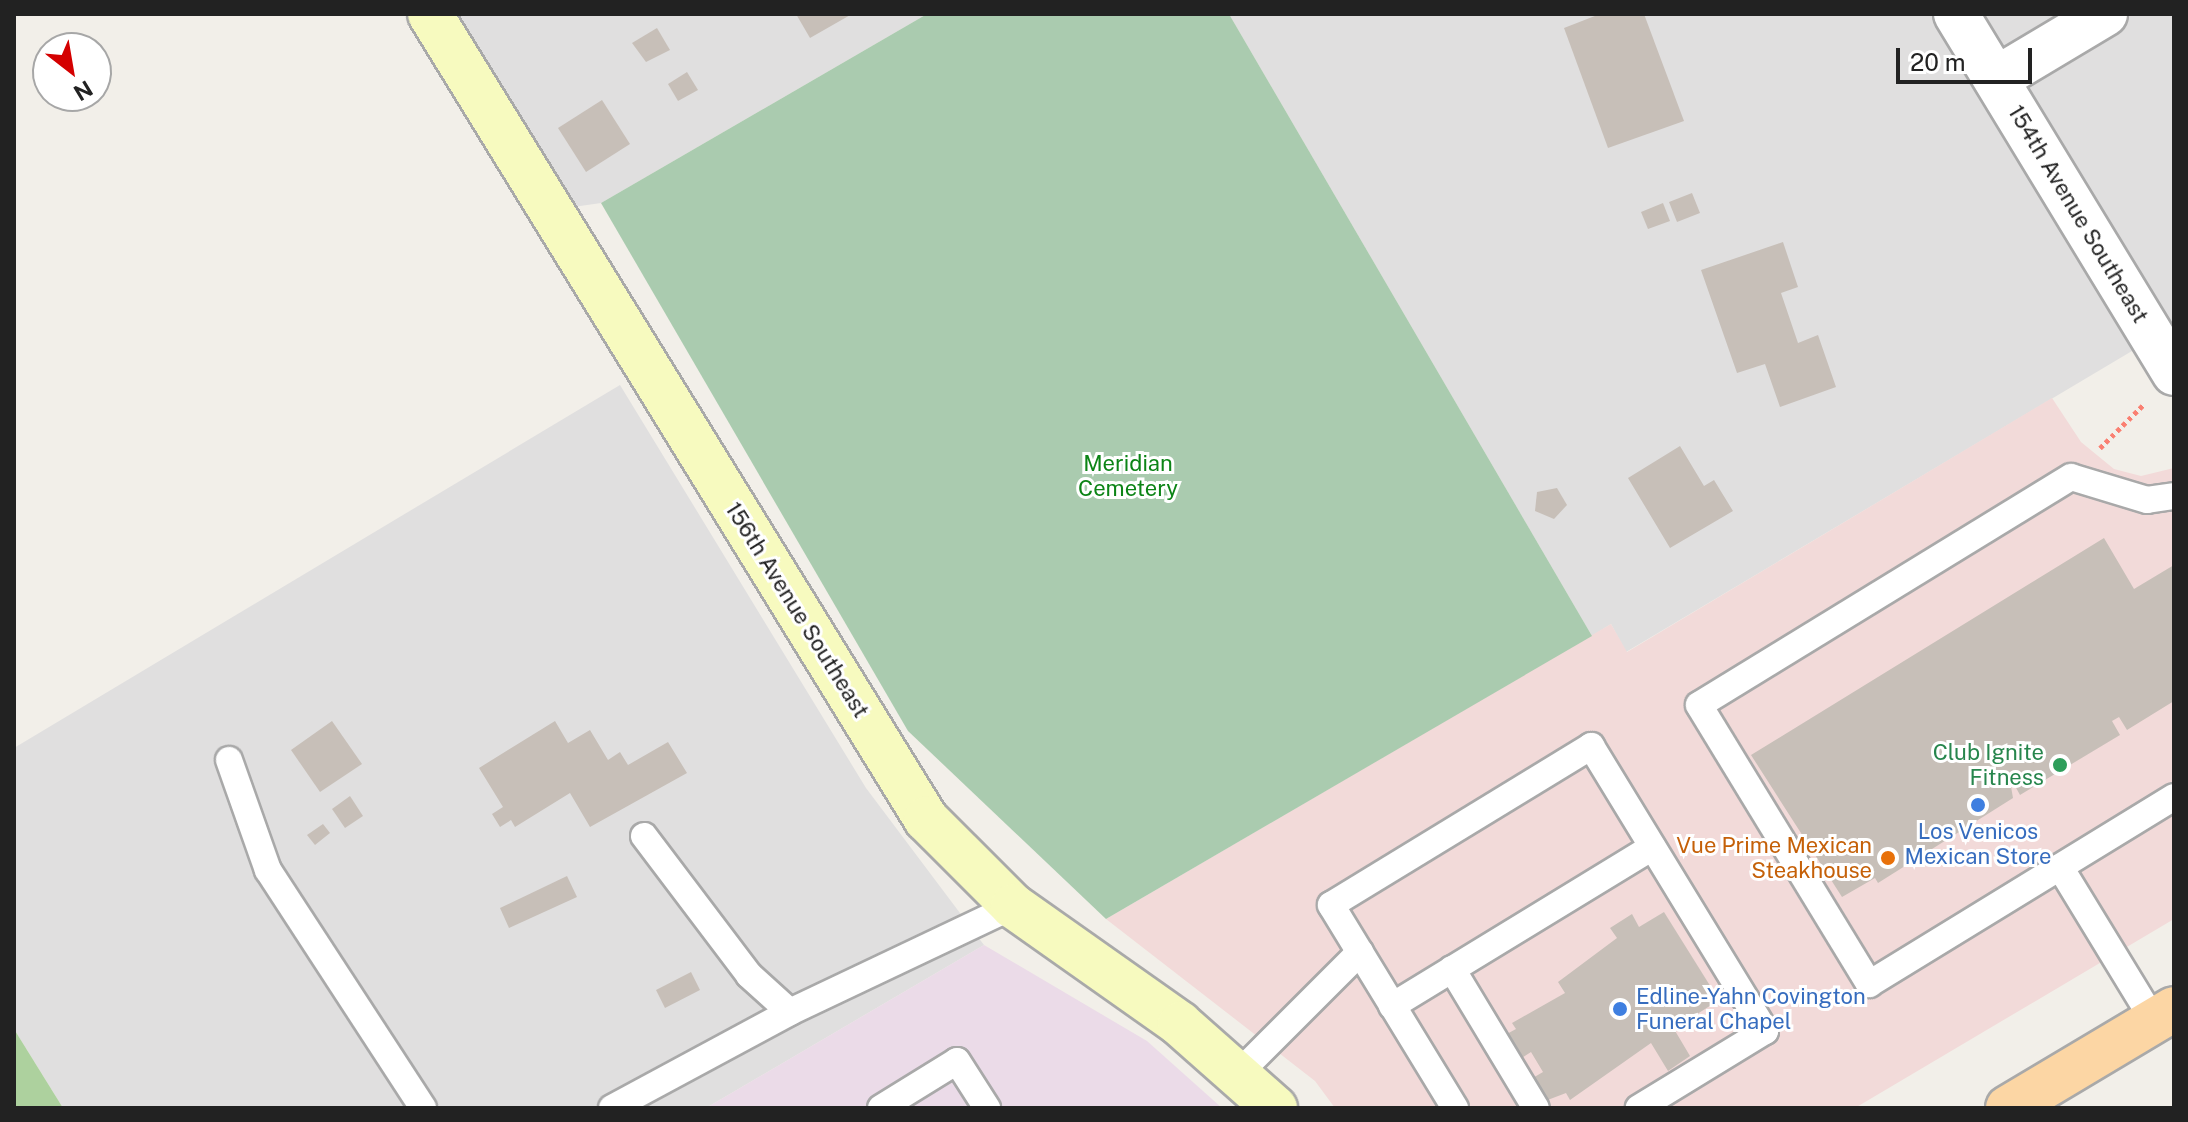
<!DOCTYPE html>
<style>
body{margin:0}
#map{position:relative;width:2188px;height:1122px;overflow:hidden;background:#f2efe9;font-family:"Public Sans",sans-serif}
div>[style]{position:absolute}
.residential>*{inset:0;background:#e0dfdf}
.commercial>*{inset:0;background:#f2dad9}
.industrial>*{inset:0;background:#ebdbe8}
.forest>*{inset:0;background:#add19e}
.cemetery>*{inset:0;background:#aacbaf}
.building>*{inset:0;background:#c7bfb8}
.path>*{height:5px;margin-top:-2.5px;transform-origin:0;background:repeating-linear-gradient(90deg,#fa8072 0 4px,transparent 0 8px)}
.roads{filter:drop-shadow(2px 0 #a9a9a9) drop-shadow(-2px 0 #a9a9a9) drop-shadow(0 2px #a9a9a9) drop-shadow(0 -2px #a9a9a9)}
.lane>*{height:26px;margin:-13px;padding:0 13px;transform-origin:13px;border-radius:13px;background:#fff}
.street>*{height:44px;margin:-22px;padding:0 22px;transform-origin:22px;border-radius:22px;background:#fff}
.secondary>*{height:44px;margin:-22px;padding:0 22px;transform-origin:22px;border-radius:22px;background:#f7fabf}
.primary>*{height:44px;margin:-22px;padding:0 22px;transform-origin:22px;border-radius:22px;background:#fcd6a4}
.dots>*{width:22px;height:22px;translate:-50% -50%;box-sizing:border-box;border:4px solid #fff;border-radius:50%}
span{translate:-50% -50%;white-space:nowrap;text-align:center;line-height:1.15;-webkit-text-stroke:6px #fff;paint-order:stroke}
.street-label{font-size:22px;color:#222}
.park-label{font-size:22px;color:#0c8416}
.leisure-label{font-size:22px;color:#27864d}
.right{translate:-100% -50%;text-align:right}
.shop-label{font-size:22px;color:#366cbe}
.left{translate:0 -50%;text-align:left}
.food-label{font-size:22px;color:#c56008}
.frame{position:absolute;inset:0;border:16px solid #222;pointer-events:none}
.north{position:absolute;left:32px;top:32px;width:80px;height:80px;box-sizing:border-box;background:#fff;border:2px solid #a7a7a7;border-radius:50%;rotate:149deg;font-size:22px;font-weight:700;line-height:32px;text-align:center;color:#222}
.north::after{content:'';display:block;margin:auto;width:28px;height:36px;background:#d40000;clip-path:polygon(50% 0,100% 100%,50% 72%,0 100%)}
.scale{position:absolute;left:1896px;top:48px;width:136px;height:36px;box-sizing:border-box;border:4px solid #222;border-top:0;padding-left:10px;font-size:24px;line-height:28px;white-space:nowrap;color:#222;-webkit-text-stroke:6px #fff;paint-order:stroke}
</style>
<div id="map">
<div class="residential">
<div style="clip-path:polygon(430px 14px,927px 14px,601px 203px,552px 210px)"></div>
<div style="clip-path:polygon(1229px 14px,2174px 14px,2174px 326px,1626px 652px,1611px 624px,1592px 636px)"></div>
<div style="clip-path:polygon(620px 385px,866px 788px,984px 945px,706px 1108px,63px 1108px,14px 1029px,14px 748px)"></div>
</div>
<div class="commercial">
<div style="clip-path:polygon(2052px 398px,2081px 442px,2114px 469px,2141px 476px,2174px 468px,2174px 919px,1855px 1108px,1335px 1108px,1315px 1081px,1106px 919px,1611px 624px,1627px 652px)"></div>
</div>
<div class="industrial">
<div style="clip-path:polygon(984px 945px,1147px 1041px,1222px 1108px,706px 1108px)"></div>
</div>
<div class="forest">
<div style="clip-path:polygon(14px 1029px,63px 1108px,14px 1108px)"></div>
</div>
<div class="cemetery">
<div style="clip-path:polygon(927px 14px,1229px 14px,1592px 636px,1106px 919px,908px 731px,601px 203px)"></div>
</div>
<div class="building">
<div style="clip-path:polygon(796px 14px,852px 14px,810px 38px)"></div>
<div style="clip-path:polygon(1600px 14px,1644px 14px,1684px 121px,1608px 148px,1564px 28px)"></div>
<div style="clip-path:polygon(657px 28px,670px 50px,646px 62px,632px 43px)"></div>
<div style="clip-path:polygon(687px 72px,698px 90px,678px 101px,668px 84px)"></div>
<div style="clip-path:polygon(602px 100px,630px 144px,586px 172px,558px 128px)"></div>
<div style="clip-path:polygon(1692px 193px,1700px 213px,1677px 222px,1669px 202px)"></div>
<div style="clip-path:polygon(1663px 203px,1670px 221px,1648px 229px,1641px 212px)"></div>
<div style="clip-path:polygon(1783px 242px,1798px 287px,1781px 293px,1798px 343px,1818px 335px,1836px 387px,1780px 407px,1765px 364px,1737px 373px,1701px 270px)"></div>
<div style="clip-path:polygon(1680px 446px,1704px 486px,1714px 480px,1733px 511px,1670px 548px,1628px 478px)"></div>
<div style="clip-path:polygon(1557px 488px,1567px 505px,1554px 519px,1535px 511px,1537px 492px)"></div>
<div style="clip-path:polygon(2104px 538px,2134px 589px,2174px 565px,2174px 701px,2127px 730px,2119px 717px,2112px 721px,2120px 735px,2020px 795px,2009px 775px,2013px 798px,1878px 883px,1875px 878px,1842px 897px,1751px 755px)"></div>
<div style="clip-path:polygon(332px 721px,362px 764px,320px 792px,291px 750px)"></div>
<div style="clip-path:polygon(555px 721px,568px 743px,590px 730px,608px 760px,620px 752px,628px 765px,668px 742px,687px 773px,590px 827px,570px 793px,515px 827px,511px 820px,500px 827px,492px 814px,503px 807px,479px 768px)"></div>
<div style="clip-path:polygon(350px 796px,363px 816px,345px 828px,332px 809px)"></div>
<div style="clip-path:polygon(323px 824px,330px 833px,315px 845px,307px 835px)"></div>
<div style="clip-path:polygon(567px 876px,577px 897px,509px 928px,500px 908px)"></div>
<div style="clip-path:polygon(1664px 912px,1719px 1000px,1674px 1029px,1690px 1056px,1668px 1071px,1651px 1043px,1570px 1100px,1566px 1093px,1545px 1101px,1531px 1079px,1543px 1072px,1531px 1052px,1520px 1059px,1505px 1035px,1516px 1029px,1512px 1023px,1565px 993px,1558px 982px,1617px 938px,1610px 928px,1632px 914px,1639px 927px)"></div>
<div style="clip-path:polygon(691px 972px,700px 990px,665px 1008px,656px 990px)"></div>
</div>
<div class="path">
<div style="left:2100px;top:448px;width:62px;rotate:-45deg"></div>
</div>
<div class="roads">
<div class="lane">
<div style="left:2174px;top:496px;width:27px;rotate:172deg"></div>
<div style="left:2147px;top:500px;width:79px;rotate:-163.2deg"></div>
<div style="left:2071px;top:477px;width:436px;rotate:148.5deg"></div>
<div style="left:1699px;top:705px;width:327px;rotate:58.6deg"></div>
<div style="left:1869px;top:984px;width:358px;rotate:-31.5deg"></div>
<div style="left:229px;top:760px;width:117px;rotate:70.5deg"></div>
<div style="left:268px;top:870px;width:284px;rotate:56.9deg"></div>
<div style="left:644px;top:836px;width:174px;rotate:52.9deg"></div>
<div style="left:749px;top:975px;width:55px;rotate:42.1deg"></div>
<div style="left:790px;top:1012px;width:247px;rotate:-25.4deg"></div>
<div style="left:2060px;top:867px;width:180px;rotate:58.6deg"></div>
<div style="left:1452px;top:969px;width:162px;rotate:58.9deg"></div>
<div style="left:1392px;top:1006px;width:305px;rotate:-31.4deg"></div>
<div style="left:1237px;top:1075px;width:174px;rotate:-45deg"></div>
<div style="left:612px;top:1108px;width:202px;rotate:-28.3deg"></div>
<div style="left:881px;top:1108px;width:89px;rotate:-31.7deg"></div>
<div style="left:957px;top:1061px;width:56px;rotate:57.4deg"></div>
<div style="left:1455px;top:1108px;width:238px;rotate:-121.4deg"></div>
<div style="left:1331px;top:905px;width:305px;rotate:-31.4deg"></div>
<div style="left:1591px;top:746px;width:334px;rotate:58.6deg"></div>
<div style="left:1765px;top:1031px;width:148px;rotate:148.6deg"></div>
</div>
<div class="street">
<div style="left:1956px;top:14px;width:420px;rotate:58.7deg"></div>
<div style="left:1996px;top:79px;width:127px;rotate:-30.8deg"></div>
</div>
<div class="secondary">
<div style="left:430px;top:14px;width:946px;rotate:58.36deg"></div>
<div style="left:926px;top:819px;width:123px;rotate:45deg"></div>
<div style="left:1013px;top:906px;width:204px;rotate:35.2deg"></div>
<div style="left:1180px;top:1024px;width:127px;rotate:41.5deg"></div>
</div>
<div class="primary">
<div style="left:2008px;top:1108px;width:193px;rotate:-30.8deg"></div>
</div>
</div>
<div class="dots">
<div style="left:2060px;top:765px;background:#2e9e5b"></div>
<div style="left:1978px;top:805px;background:#3f7fe0"></div>
<div style="left:1888px;top:858px;background:#e8710a"></div>
<div style="left:1620px;top:1009px;background:#3f7fe0"></div>
</div>
<div class="street-label">
<span style="left:2078px;top:214px;rotate:59deg">154th Avenue Southeast</span>
<span style="left:797px;top:610px;rotate:58deg">156th Avenue Southeast</span>
</div>
<div class="park-label">
<span style="left:1128px;top:476px">Meridian<br>Cemetery</span>
</div>
<div class="leisure-label">
<span class="right" style="left:2044px;top:765px">Club Ignite<br>Fitness</span>
</div>
<div class="shop-label">
<span style="left:1978px;top:844px">Los Venicos<br>Mexican Store</span>
<span class="left" style="left:1636px;top:1009px">Edline-Yahn Covington<br>Funeral Chapel</span>
</div>
<div class="food-label">
<span class="right" style="left:1872px;top:858px">Vue Prime Mexican<br>Steakhouse</span>
</div>
<div class="frame"></div>
<div class="north">N</div>
<div class="scale">20 m</div>
</div>
